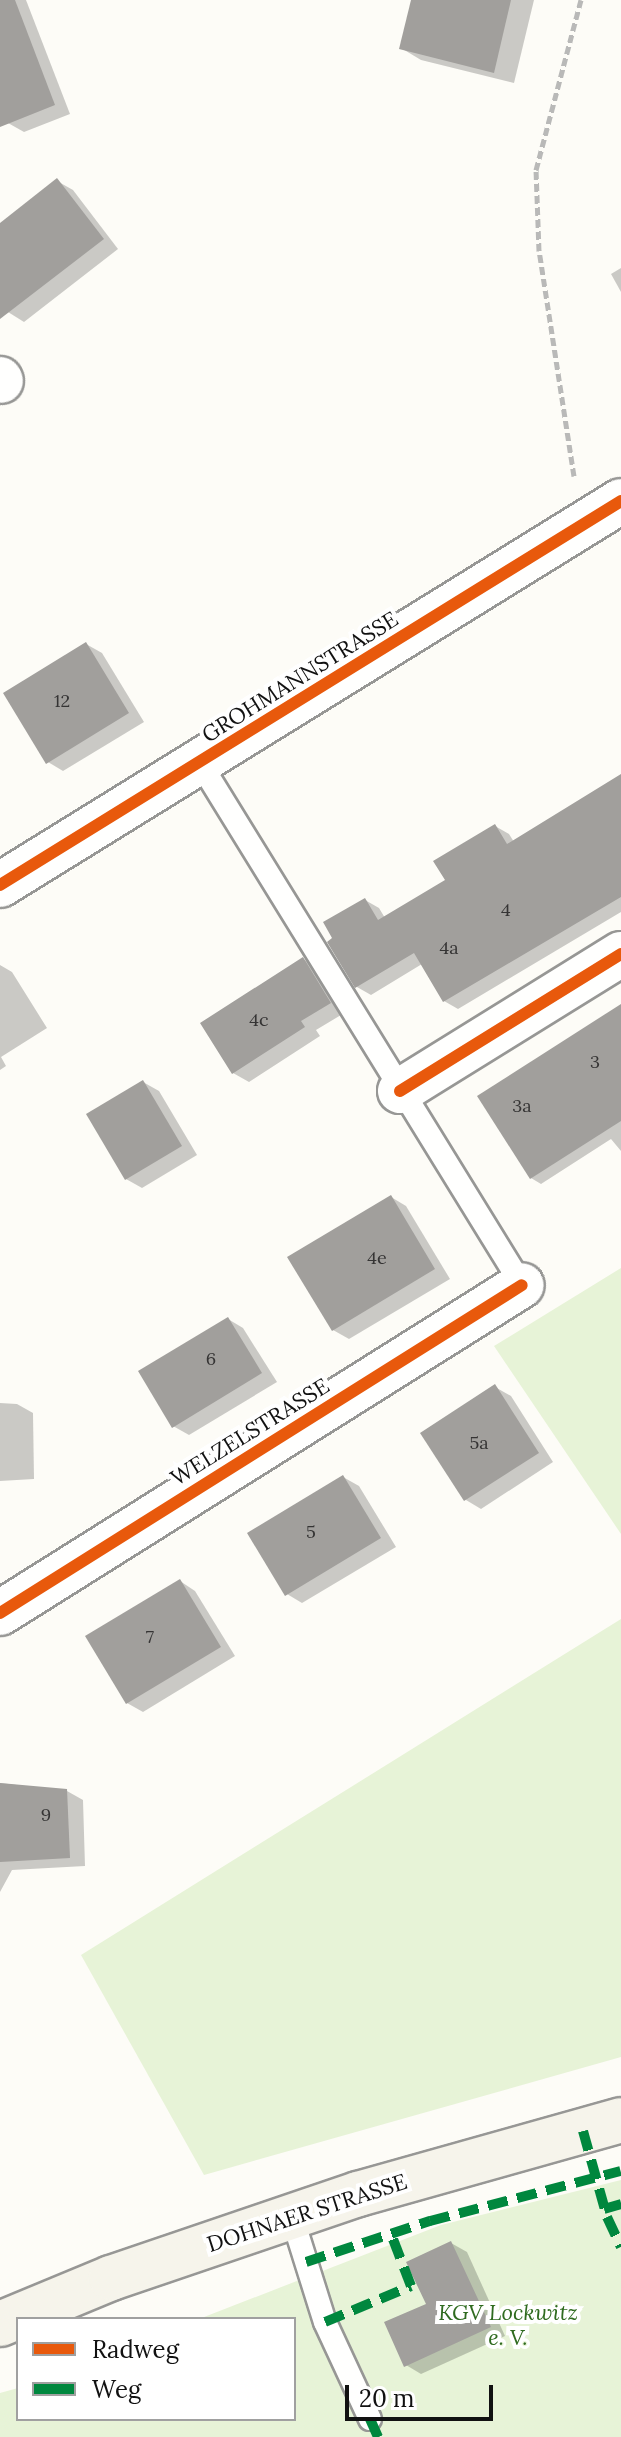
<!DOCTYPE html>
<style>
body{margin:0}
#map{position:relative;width:621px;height:2437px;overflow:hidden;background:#fdfcf7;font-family:Lora,serif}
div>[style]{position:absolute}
.green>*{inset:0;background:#e7f3d7}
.shadow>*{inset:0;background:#0003}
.building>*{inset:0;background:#a19f9c}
.path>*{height:5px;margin-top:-2.5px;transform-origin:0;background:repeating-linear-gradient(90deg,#b9b9b8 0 8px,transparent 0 12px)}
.roads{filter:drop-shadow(2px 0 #979795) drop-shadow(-2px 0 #979795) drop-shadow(0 2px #979795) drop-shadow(0 -2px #979795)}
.lane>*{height:22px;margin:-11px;padding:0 11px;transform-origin:11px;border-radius:11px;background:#fffffe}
.street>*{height:44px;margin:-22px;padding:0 22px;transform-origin:22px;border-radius:22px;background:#fffffe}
.secondary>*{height:44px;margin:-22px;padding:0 22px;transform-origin:22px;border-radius:22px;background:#f6f4eb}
.quiet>*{height:10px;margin-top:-5px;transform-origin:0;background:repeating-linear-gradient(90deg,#00873e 0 20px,transparent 0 30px)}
.cycleway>*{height:12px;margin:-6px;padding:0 6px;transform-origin:6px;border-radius:6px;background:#e8590c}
span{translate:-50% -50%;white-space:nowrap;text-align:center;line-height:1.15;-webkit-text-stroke:8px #fff;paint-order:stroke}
.number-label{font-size:18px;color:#353434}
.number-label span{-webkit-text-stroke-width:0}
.street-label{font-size:22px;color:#111}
.park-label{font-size:22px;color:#2f6b1f;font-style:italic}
.legend{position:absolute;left:16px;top:2317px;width:280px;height:104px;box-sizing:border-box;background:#fff;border:2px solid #a0a0a0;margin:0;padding:10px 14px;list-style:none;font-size:24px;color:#111}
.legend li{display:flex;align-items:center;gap:16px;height:40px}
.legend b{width:40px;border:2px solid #a0a0a0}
.scale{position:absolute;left:345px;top:2385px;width:148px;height:36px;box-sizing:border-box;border:4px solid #111;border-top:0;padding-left:10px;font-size:24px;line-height:28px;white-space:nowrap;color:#111;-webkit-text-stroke:6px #fff;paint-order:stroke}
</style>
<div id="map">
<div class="green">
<div style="clip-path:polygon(621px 1268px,621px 1534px,494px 1346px)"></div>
<div style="clip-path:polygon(621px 1619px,621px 2057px,204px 2175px,81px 1955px)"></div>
<div style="clip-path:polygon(621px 2180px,621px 2437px,0 2437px,0 2393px,18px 2388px,18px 2419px,294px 2419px,294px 2319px,199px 2319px,441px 2225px)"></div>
</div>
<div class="shadow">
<div style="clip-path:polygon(0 0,26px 0,70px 114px,24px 132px,8px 123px,0 102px)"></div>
<div style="clip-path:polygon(413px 0,534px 0,514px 83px,421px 60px,401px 48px)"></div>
<div style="clip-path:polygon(57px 181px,73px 190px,118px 249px,24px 322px,8px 312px,0 302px,0 225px)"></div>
<div style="clip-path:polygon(621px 268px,621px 292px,611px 274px)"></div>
<div style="clip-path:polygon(86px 644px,102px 653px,144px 722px,63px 771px,48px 762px)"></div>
<div style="clip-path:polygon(621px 777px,621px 912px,458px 1009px,444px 1001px,422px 964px,371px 995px,357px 987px,365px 900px,379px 908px,385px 918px,447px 881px,495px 826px,509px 834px,514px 842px)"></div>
<div style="clip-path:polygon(303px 959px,319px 968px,346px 1012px,316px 1030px,320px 1036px,249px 1082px,233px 1073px)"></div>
<div style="clip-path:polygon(0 965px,12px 972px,47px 1028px,1px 1057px,6px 1066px,0 1070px)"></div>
<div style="clip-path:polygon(621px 1006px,621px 1151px,611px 1139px,541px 1184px,531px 1178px)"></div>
<div style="clip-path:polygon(143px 1082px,159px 1091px,197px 1155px,142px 1188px,126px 1179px)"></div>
<div style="clip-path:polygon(391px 1197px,406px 1206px,450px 1279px,349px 1339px,333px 1330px)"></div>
<div style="clip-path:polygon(228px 1319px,243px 1328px,277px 1382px,189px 1435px,173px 1426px)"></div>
<div style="clip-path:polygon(495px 1387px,511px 1396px,553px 1462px,481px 1509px,466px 1500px)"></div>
<div style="clip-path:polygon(0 1403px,17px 1404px,33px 1413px,34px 1479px,0 1481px)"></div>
<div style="clip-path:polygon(343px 1477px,359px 1486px,396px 1547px,302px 1603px,287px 1594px)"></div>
<div style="clip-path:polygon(180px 1581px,195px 1591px,235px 1656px,143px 1712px,127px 1703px)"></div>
<div style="clip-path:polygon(0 1783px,67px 1791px,83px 1800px,85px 1866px,12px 1870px,0 1892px)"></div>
<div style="clip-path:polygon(451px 2243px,467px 2252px,505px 2336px,421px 2374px,406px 2365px)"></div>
</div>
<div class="building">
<div style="clip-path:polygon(0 0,15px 0,55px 105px,0 127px)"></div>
<div style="clip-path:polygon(411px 0,511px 0,494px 73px,399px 49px)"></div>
<div style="clip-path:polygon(57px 178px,104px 239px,0 319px,0 223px)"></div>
<div style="clip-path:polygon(86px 642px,129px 713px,46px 764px,3px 693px)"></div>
<div style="clip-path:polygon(621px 774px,621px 897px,443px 1002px,414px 953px,355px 988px,327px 942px,332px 938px,323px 922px,365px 898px,378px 920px,445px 880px,433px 861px,495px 824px,507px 844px)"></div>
<div style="clip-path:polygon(303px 957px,331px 1003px,301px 1021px,305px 1027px,232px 1074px,200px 1023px)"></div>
<div style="clip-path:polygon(621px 1004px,621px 1121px,530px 1179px,477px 1096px)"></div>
<div style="clip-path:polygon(143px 1080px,182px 1146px,125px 1180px,86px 1114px)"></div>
<div style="clip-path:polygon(391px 1195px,435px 1269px,332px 1331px,287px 1257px)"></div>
<div style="clip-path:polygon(228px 1317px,262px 1373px,172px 1428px,138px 1371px)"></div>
<div style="clip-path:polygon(495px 1384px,539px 1453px,464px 1501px,420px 1433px)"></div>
<div style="clip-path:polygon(343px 1475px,381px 1538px,285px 1596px,247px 1533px)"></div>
<div style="clip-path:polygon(180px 1579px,221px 1647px,126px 1704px,85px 1636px)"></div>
<div style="clip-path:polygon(0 1783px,67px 1789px,70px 1858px,0 1862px)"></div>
<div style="clip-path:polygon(451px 2241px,491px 2327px,404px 2367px,384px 2322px,426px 2304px,406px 2262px)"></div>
</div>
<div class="path">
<div style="left:574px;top:476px;width:228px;rotate:-98.8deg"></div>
<div style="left:539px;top:251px;width:81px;rotate:-92.1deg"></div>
<div style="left:536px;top:170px;width:176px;rotate:-75.2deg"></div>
</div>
<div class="roads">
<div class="lane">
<div style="left:200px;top:763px;width:613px;rotate:58.33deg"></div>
<div style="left:292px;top:2217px;width:110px;rotate:72.6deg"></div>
<div style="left:325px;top:2322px;width:107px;rotate:65.1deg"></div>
</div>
<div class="street">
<div style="left:0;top:379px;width:2px;rotate:63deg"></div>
<div style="left:0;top:885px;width:730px;rotate:-31.73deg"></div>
<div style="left:400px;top:1091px;width:260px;rotate:-31.8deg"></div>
<div style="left:0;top:1613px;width:616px;rotate:-32.14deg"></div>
</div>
<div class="secondary">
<div style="left:0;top:2324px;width:120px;rotate:-22.5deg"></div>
<div style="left:111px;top:2278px;width:261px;rotate:-18.8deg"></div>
<div style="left:358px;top:2194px;width:273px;rotate:-15.7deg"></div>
</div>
</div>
<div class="quiet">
<div style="left:583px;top:2131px;width:89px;rotate:74.4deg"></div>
<div style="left:607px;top:2217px;width:33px;rotate:65deg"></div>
<div style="left:604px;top:2209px;width:18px;rotate:-16deg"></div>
<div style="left:306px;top:2262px;width:131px;rotate:-18.3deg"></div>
<div style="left:430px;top:2221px;width:197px;rotate:-14.7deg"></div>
<div style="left:325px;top:2322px;width:93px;rotate:-22.7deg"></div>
<div style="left:411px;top:2286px;width:56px;rotate:-111deg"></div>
<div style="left:370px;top:2419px;width:20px;rotate:66deg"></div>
</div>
<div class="cycleway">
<div style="left:0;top:885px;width:730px;rotate:-31.73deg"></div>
<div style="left:400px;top:1091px;width:260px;rotate:-31.8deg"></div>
<div style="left:0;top:1613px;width:616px;rotate:-32.14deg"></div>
</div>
<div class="number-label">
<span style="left:62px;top:701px">12</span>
<span style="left:506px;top:910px">4</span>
<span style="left:449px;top:948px">4a</span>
<span style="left:259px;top:1020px">4c</span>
<span style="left:595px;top:1062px">3</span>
<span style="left:522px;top:1106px">3a</span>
<span style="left:377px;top:1258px">4e</span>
<span style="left:211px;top:1359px">6</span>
<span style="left:479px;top:1443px">5a</span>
<span style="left:311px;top:1532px">5</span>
<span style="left:150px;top:1637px">7</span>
<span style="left:46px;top:1815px">9</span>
</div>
<div class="street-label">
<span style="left:300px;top:677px;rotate:-32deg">GROHMANNSTRASSE</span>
<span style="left:250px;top:1432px;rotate:-32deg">WELZELSTRASSE</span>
<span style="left:307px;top:2213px;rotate:-18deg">DOHNAER STRASSE</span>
</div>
<div class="park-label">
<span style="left:508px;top:2325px">KGV Lockwitz<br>e. V.</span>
</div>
<ul class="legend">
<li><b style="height:10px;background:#e8590c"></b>Radweg</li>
<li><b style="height:10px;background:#00873e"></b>Weg</li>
</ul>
<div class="scale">20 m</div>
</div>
